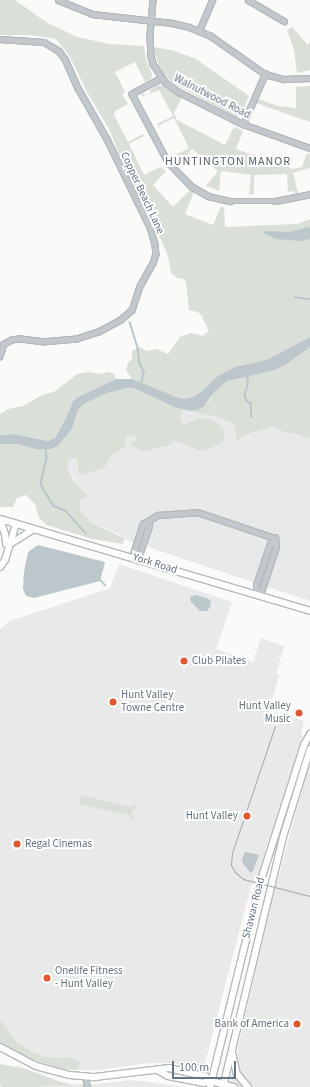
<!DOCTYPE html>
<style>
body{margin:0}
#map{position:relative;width:310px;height:1087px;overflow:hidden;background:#fafaf8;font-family:"Source Sans 3",sans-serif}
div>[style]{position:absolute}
.built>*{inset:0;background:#e8e9e9}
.green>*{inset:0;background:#dadfd7}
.water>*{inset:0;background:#bbc7cb}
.stream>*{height:1.5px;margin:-0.75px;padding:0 0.75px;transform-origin:0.75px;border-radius:0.75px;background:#bbc7cb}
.roads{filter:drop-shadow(1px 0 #b5babe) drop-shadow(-1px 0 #b5babe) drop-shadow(0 1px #b5babe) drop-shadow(0 -1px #b5babe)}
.minor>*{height:4.5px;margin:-2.25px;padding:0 2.25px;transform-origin:2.25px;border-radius:2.25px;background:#c3c8cc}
.major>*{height:6px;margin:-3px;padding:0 3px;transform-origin:3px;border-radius:3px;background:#fff}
.tram>*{height:1px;margin:-0.5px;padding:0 0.5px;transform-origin:0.5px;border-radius:0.5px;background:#a2aab0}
.dots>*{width:11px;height:11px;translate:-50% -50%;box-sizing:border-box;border:2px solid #fff;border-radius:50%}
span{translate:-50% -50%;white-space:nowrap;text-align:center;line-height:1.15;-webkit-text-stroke:4px #fff;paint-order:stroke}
.street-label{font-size:11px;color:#657683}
.poi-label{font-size:11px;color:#657683}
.left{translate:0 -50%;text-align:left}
.right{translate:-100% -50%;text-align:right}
.neighbourhood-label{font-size:12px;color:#57646e;letter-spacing:1px}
.scale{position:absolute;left:172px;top:1061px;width:64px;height:18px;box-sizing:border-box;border:2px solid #657683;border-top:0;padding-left:5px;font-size:12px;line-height:14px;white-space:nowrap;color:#657683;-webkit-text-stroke:3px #fff;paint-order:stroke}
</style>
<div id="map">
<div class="built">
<div style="clip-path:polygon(183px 409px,217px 417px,235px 424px,238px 439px,248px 434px,273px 427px,286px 433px,294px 433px,310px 439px,310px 601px,124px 539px,121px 535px,90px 522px,80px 509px,79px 502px,83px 498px,83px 489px,77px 485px,67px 466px,70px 458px,77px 458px,79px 473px,85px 474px,104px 467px,111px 456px,125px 447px,126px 438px,131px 435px,135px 435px,137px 440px,130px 443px,142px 452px,167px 446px,175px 441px,200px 451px,211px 449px,225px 438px,224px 431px,183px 425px,180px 419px)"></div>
<div style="clip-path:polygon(119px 564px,232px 602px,216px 649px,253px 662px,261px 638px,284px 646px,276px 674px,279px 675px,269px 711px,304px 721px,301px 733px,304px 739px,282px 805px,267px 844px,258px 877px,251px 886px,204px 1067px,200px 1069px,174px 1063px,149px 1063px,98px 1070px,76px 1070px,79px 1066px,73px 1058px,47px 1057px,31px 1051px,16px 1041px,0 1020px,0 629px,10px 621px,110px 588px)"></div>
<div style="clip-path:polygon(310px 761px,310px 1087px,229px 1087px,270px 907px)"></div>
<div style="clip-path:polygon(16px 1065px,48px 1079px,72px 1084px,96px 1084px,131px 1080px,187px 1087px,10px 1087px)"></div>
</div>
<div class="green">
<div style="clip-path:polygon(0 0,15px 0,46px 22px,77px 37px,110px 44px,144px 46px,146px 59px,152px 75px,151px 79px,145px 82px,135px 62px,115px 72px,125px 92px,122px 94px,128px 104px,115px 111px,114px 115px,128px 142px,143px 134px,144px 136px,129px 144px,144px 175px,160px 167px,166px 171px,153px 185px,173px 207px,190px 190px,194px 192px,185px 214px,213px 225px,221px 206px,224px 208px,225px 227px,297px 224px,310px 219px,310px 439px,294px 433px,286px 433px,273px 427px,248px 434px,237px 440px,235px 424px,217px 417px,190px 411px,197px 410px,209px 401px,213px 394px,227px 381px,240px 377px,209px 384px,202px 391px,193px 397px,185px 399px,163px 393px,132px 379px,126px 370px,128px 363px,132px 358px,132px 351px,140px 347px,146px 351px,157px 349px,168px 354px,180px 337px,191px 333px,203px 336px,209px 331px,200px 313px,189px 310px,186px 282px,184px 279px,177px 278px,171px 273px,168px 256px,162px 242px,130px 181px,110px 131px,87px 92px,70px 57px,57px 40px,52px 38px,28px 35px,0 35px)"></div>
<div style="clip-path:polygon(292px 27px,308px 45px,310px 41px,310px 70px,297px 73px,294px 50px,287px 30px)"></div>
<div style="clip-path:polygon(153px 47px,172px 50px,196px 59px,249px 96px,240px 116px,236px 117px,171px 82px,159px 67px)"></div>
<div style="clip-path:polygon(158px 85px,163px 86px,182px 97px,174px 113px,177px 120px,225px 145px,234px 127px,243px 131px,236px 149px,293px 169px,302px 167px,307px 153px,310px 155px,310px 168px,293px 173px,298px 193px,295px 194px,294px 191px,288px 192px,287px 174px,254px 175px,254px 194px,249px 194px,251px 175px,221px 171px,219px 191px,206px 186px,218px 171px,192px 149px,179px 164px,174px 156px,189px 148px,174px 118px,158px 126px,157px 124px,173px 116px,159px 90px,143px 97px,142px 94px,143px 93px,145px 96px,151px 93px,150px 90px)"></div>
<div style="clip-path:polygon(310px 86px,310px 122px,256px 103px,258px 99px,278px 106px,296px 108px,296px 87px)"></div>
<div style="clip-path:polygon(89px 372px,99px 374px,109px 372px,114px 374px,116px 379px,78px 397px,73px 401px,66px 418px,55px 438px,48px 441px,14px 434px,0 435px,0 414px,8px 409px,23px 406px,44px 394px,54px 392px,77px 374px)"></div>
<div style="clip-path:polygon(128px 388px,136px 389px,174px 407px,183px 409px,180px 419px,184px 425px,199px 418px,209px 419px,218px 423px,224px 431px,225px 438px,221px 443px,210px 449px,200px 451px,175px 441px,167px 446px,142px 452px,129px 443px,137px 440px,135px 436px,131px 435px,126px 438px,125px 447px,111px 456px,104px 468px,82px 475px,79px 473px,77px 458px,70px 458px,67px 466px,73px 480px,87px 495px,86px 498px,80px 500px,80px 509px,90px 522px,124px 538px,123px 544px,92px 539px,47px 525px,39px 518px,35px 504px,26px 495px,17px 498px,13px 507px,0 507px,0 444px,17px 444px,35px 449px,51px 449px,58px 446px,72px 429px,78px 410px,84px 404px,107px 393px)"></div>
<div style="clip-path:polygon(81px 795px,131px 807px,137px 804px,137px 807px,131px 812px,134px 818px,133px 821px,131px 819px,132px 816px,79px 804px)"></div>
<div style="clip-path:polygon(0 1020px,16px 1041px,31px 1051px,47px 1057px,73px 1058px,79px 1062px,79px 1066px,76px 1070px,63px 1069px,36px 1061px,10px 1050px,0 1043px)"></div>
<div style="clip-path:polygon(0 1064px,26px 1069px,72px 1086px,50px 1085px,37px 1087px,3px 1087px,0 1086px)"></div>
</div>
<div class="water">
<div style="clip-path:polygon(310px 227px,310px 239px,301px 241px,276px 239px,263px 233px,265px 231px,289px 232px)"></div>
<div style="clip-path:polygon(310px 337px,310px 347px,285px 365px,275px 370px,227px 381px,213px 394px,203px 407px,197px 410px,190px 411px,174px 407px,136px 389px,128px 388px,107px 393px,84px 404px,78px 410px,72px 429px,58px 446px,51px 449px,35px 449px,17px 444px,0 444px,0 435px,3px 435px,14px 434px,48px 441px,55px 438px,66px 418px,73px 401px,78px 397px,116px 379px,132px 379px,176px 397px,185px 399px,193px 397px,202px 391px,218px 376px,228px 371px,235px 367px,267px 360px)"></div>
<div style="clip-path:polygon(38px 545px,105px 562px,100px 581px,34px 598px,26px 596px,23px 589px,24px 572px,28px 552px)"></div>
<div style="clip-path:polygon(196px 595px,206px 598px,211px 601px,210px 607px,207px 611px,200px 611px,191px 602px,190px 597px)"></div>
<div style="clip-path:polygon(245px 852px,259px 855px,253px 871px,251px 873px,243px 864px,242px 860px)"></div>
</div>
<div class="stream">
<div style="left:295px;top:297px;width:15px;rotate:8deg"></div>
<div style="left:130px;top:322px;width:28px;rotate:73deg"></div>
<div style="left:138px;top:349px;width:14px;rotate:82deg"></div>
<div style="left:140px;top:363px;width:10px;rotate:66deg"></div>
<div style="left:144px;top:372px;width:11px;rotate:100deg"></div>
<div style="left:248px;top:375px;width:10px;rotate:90deg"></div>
<div style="left:248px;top:385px;width:10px;rotate:107deg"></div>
<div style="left:245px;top:395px;width:6px;rotate:72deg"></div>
<div style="left:247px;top:401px;width:4px;rotate:27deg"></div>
<div style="left:251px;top:403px;width:14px;rotate:86deg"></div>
<div style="left:46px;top:449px;width:9px;rotate:84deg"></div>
<div style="left:47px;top:458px;width:26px;rotate:103deg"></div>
<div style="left:41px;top:483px;width:5px;rotate:68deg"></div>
<div style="left:43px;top:488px;width:21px;rotate:59deg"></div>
<div style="left:54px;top:506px;width:13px;rotate:23deg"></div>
<div style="left:66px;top:511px;width:30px;rotate:48deg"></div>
<div style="left:100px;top:579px;width:8px;rotate:50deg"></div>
</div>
<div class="roads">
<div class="minor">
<div style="left:58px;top:0;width:37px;rotate:22deg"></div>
<div style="left:92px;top:14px;width:81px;rotate:6.4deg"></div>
<div style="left:172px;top:23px;width:17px;rotate:13deg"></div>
<div style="left:189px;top:27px;width:24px;rotate:22deg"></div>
<div style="left:211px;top:36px;width:66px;rotate:35.1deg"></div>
<div style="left:265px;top:74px;width:20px;rotate:15deg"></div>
<div style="left:284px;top:79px;width:26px;rotate:-2deg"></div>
<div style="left:153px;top:0;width:37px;rotate:95deg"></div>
<div style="left:150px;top:37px;width:19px;rotate:87deg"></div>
<div style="left:151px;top:56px;width:8px;rotate:76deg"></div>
<div style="left:153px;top:64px;width:23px;rotate:56deg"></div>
<div style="left:166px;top:83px;width:16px;rotate:35deg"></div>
<div style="left:179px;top:92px;width:72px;rotate:26.6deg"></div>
<div style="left:243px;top:124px;width:71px;rotate:19.7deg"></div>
<div style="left:248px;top:0;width:42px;rotate:30.3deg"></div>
<div style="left:199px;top:31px;width:34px;rotate:-67deg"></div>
<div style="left:0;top:39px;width:44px;rotate:3.9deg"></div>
<div style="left:44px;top:42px;width:17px;rotate:31deg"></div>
<div style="left:59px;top:51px;width:10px;rotate:53deg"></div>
<div style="left:65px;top:59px;width:32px;rotate:66deg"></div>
<div style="left:78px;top:88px;width:59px;rotate:60.4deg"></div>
<div style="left:107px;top:139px;width:98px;rotate:64deg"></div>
<div style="left:150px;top:227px;width:19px;rotate:74deg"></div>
<div style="left:155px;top:245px;width:9px;rotate:84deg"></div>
<div style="left:156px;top:254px;width:9px;rotate:108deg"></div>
<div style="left:153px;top:263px;width:26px;rotate:119deg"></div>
<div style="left:140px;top:286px;width:25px;rotate:108deg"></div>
<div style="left:132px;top:310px;width:15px;rotate:138deg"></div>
<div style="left:121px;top:320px;width:26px;rotate:152deg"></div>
<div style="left:98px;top:332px;width:22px;rotate:162deg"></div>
<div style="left:77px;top:339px;width:32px;rotate:175deg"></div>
<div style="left:45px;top:342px;width:26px;rotate:-173deg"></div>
<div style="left:19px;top:339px;width:7px;rotate:172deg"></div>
<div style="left:12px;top:340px;width:9px;rotate:153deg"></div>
<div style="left:4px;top:344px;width:13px;rotate:108deg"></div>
<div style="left:162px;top:78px;width:34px;rotate:152deg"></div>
<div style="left:132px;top:94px;width:77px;rotate:62.1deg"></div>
<div style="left:168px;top:162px;width:33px;rotate:46deg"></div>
<div style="left:191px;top:186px;width:20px;rotate:30deg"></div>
<div style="left:208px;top:196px;width:23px;rotate:13deg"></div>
<div style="left:230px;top:201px;width:45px"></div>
<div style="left:275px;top:201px;width:36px;rotate:-11deg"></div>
<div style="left:243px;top:124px;width:55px;rotate:-66.3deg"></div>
<div style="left:132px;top:557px;width:35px;rotate:-72deg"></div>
<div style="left:143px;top:524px;width:17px;rotate:-31deg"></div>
<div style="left:158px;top:515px;width:39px;rotate:-4deg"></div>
<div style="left:197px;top:512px;width:82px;rotate:18.4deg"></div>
<div style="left:138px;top:558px;width:34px;rotate:-71deg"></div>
<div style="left:149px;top:526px;width:5px;rotate:-101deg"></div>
<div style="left:257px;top:595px;width:10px;rotate:-96deg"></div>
<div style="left:256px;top:585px;width:43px;rotate:-71.1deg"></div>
<div style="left:270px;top:544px;width:8px;rotate:-50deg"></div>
<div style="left:257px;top:595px;width:8px;rotate:-50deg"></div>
<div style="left:262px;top:589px;width:44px;rotate:-71.6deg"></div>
<div style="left:276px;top:547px;width:9px;rotate:-96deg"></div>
<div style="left:86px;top:1077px;width:10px;rotate:84deg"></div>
</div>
<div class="major">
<div style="left:0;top:519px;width:323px;rotate:16.5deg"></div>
<div style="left:0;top:519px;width:16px;rotate:72deg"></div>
<div style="left:5px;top:534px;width:10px;rotate:84deg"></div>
<div style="left:10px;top:544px;width:28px;rotate:-32deg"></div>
<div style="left:0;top:567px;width:9px;rotate:-54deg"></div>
<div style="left:5px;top:560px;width:38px;rotate:-73deg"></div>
<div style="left:0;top:1047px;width:41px;rotate:27.8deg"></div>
<div style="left:36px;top:1066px;width:35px;rotate:15deg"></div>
<div style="left:70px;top:1075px;width:25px;rotate:5deg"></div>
<div style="left:95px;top:1077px;width:75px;rotate:-6.9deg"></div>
<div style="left:169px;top:1068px;width:37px;rotate:13deg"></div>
<div style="left:205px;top:1076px;width:8px;rotate:40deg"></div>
<div style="left:211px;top:1081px;width:24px;rotate:15deg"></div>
<div style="left:232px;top:1053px;width:22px;rotate:77deg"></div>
<div style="left:237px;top:1074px;width:17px;rotate:50deg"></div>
<div style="left:159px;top:1071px;width:10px;rotate:29deg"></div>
<div style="left:168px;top:1076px;width:36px;rotate:11deg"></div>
<div style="left:203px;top:1083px;width:8px;rotate:-14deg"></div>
<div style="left:210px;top:1087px;width:210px;rotate:-76.2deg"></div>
<div style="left:260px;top:883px;width:145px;rotate:-72.3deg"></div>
<div style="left:304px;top:745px;width:13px;rotate:-61deg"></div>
<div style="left:223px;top:1087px;width:257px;rotate:-76.5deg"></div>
<div style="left:283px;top:837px;width:92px;rotate:-72.9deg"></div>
</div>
</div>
<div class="tram">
<div style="left:275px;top:726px;width:134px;rotate:108.7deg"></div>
<div style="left:232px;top:853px;width:12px;rotate:95deg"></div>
<div style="left:231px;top:865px;width:8px;rotate:60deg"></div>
<div style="left:235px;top:872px;width:11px;rotate:41deg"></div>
<div style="left:243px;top:879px;width:69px;rotate:14.2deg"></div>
</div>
<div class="dots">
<div style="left:184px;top:661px;background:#e4572e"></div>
<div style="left:113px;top:702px;background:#e4572e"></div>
<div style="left:299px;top:713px;background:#e4572e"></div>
<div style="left:247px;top:816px;background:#e4572e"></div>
<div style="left:17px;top:844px;background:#e4572e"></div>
<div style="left:47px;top:978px;background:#e4572e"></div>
<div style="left:297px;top:1024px;background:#e4572e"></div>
</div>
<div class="street-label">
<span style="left:212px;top:97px;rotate:27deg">Walnutwood Road</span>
<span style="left:142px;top:193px;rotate:65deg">Copper Beach Lane</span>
<span style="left:155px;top:564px;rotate:17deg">York Road</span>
<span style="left:254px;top:908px;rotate:-76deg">Shawan Road</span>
</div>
<div class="poi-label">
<span class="left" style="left:192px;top:661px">Club Pilates</span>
<span class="left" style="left:121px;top:702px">Hunt Valley<br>Towne Centre</span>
<span class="right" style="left:291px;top:713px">Hunt Valley<br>Music</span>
<span class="right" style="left:238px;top:816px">Hunt Valley</span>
<span class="left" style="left:25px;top:844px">Regal Cinemas</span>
<span class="left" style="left:55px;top:978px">Onelife Fitness<br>- Hunt Valley</span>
<span class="right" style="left:289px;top:1024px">Bank of America</span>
</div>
<div class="neighbourhood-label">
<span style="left:228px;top:162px">HUNTINGTON MANOR</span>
</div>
<div class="scale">100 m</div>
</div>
